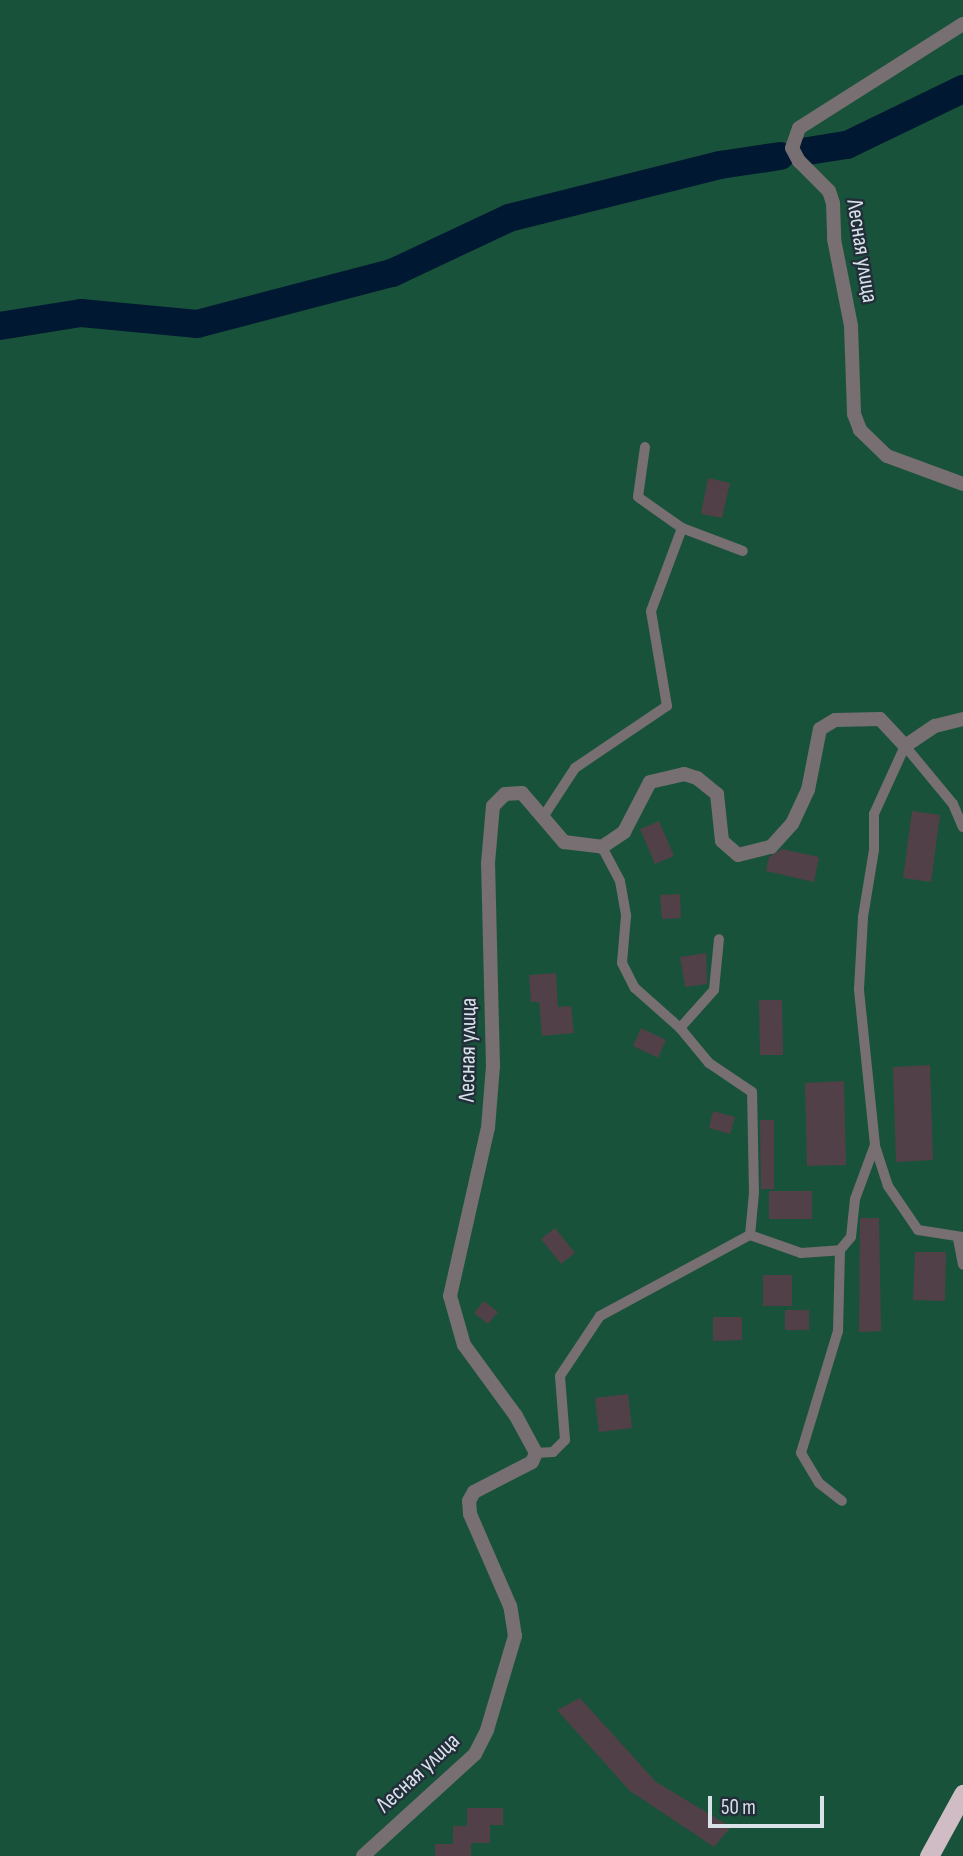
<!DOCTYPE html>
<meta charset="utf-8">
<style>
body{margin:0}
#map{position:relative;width:963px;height:1856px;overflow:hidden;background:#222f3a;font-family:"Sofia Sans Condensed",sans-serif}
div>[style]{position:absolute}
.green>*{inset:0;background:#19523a}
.river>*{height:28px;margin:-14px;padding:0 14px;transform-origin:14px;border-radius:14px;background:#001831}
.building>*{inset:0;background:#514047}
.service>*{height:10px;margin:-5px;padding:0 5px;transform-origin:5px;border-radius:5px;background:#776f72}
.tertiary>*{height:14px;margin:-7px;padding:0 7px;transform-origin:7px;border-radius:7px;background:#776f72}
.trunk>*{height:19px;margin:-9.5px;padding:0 9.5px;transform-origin:9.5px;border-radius:9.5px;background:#d0bcc4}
span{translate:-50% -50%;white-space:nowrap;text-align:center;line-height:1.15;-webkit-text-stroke:5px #222f3a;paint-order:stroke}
.street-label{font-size:23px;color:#d9e2e9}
.scale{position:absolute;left:708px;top:1796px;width:116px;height:32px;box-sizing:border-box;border:4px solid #d9e2e9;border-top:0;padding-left:9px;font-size:21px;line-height:24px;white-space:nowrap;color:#d9e2e9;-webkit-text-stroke:5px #222f3a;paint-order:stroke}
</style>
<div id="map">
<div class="green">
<div style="clip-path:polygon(0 0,963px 0,963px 1856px,0 1856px)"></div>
</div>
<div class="river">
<div style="left:808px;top:151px;width:39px;rotate:-9deg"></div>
<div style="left:847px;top:145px;width:129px;rotate:-25.8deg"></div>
<div style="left:0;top:326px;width:82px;rotate:-9.1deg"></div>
<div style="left:81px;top:313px;width:117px;rotate:5.4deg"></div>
<div style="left:197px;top:324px;width:202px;rotate:-14.7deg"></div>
<div style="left:392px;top:273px;width:129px;rotate:-25.2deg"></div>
<div style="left:509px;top:218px;width:218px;rotate:-14.1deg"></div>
<div style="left:720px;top:165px;width:61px;rotate:-8.5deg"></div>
</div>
<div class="building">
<div style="clip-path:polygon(708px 478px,730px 483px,722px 518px,701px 514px)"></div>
<div style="clip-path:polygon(912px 811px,940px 815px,931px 882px,903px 878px)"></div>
<div style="clip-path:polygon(659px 821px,674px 856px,655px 864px,640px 829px)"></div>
<div style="clip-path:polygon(782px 849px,819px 857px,814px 882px,766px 871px,769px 857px)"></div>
<div style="clip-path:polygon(680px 894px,681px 918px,662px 919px,660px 895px)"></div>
<div style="clip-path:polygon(706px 953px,707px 984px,685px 987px,680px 957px)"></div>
<div style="clip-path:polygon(556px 973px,558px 1007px,571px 1006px,574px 1033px,542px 1036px,539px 1002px,531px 1002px,529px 975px)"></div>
<div style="clip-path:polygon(759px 1000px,782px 1000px,783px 1055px,760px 1055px)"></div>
<div style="clip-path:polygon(641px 1028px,666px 1040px,658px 1058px,633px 1046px)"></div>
<div style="clip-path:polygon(930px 1065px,933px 1160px,896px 1162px,893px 1067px)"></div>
<div style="clip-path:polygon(844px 1081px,846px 1165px,807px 1166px,805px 1083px)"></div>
<div style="clip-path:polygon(713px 1111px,735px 1117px,730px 1134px,709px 1128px)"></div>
<div style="clip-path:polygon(760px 1120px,774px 1120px,774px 1189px,761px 1189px)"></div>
<div style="clip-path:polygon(769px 1191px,812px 1191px,812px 1219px,769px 1219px)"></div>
<div style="clip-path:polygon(860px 1218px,879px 1218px,881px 1331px,859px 1332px)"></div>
<div style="clip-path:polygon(555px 1228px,575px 1253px,561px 1264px,541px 1239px)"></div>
<div style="clip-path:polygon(915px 1252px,946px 1252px,945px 1301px,913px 1300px)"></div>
<div style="clip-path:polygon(763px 1275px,792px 1275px,792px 1306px,763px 1306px)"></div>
<div style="clip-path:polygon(484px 1301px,498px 1312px,488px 1324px,474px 1313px)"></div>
<div style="clip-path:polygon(785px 1310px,809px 1310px,809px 1330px,785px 1330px)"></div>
<div style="clip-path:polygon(713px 1317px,742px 1317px,742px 1340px,713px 1341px)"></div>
<div style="clip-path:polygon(628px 1394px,632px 1428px,599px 1432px,595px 1398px)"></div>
<div style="clip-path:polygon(580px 1698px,656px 1782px,731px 1827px,714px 1847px,630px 1791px,557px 1710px)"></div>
<div style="clip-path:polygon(467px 1808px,503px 1808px,503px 1825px,490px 1825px,490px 1843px,471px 1843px,471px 1856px,435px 1856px,435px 1844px,453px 1844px,453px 1826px,467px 1826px)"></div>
</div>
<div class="service">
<div style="left:645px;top:447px;width:50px;rotate:98deg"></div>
<div style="left:638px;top:497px;width:54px;rotate:35.2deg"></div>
<div style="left:545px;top:814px;width:55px;rotate:-56.9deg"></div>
<div style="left:575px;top:768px;width:111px;rotate:-34deg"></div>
<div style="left:667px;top:706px;width:96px;rotate:-99.6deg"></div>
<div style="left:651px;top:611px;width:89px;rotate:-69.5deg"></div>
<div style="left:682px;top:528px;width:65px;rotate:20.7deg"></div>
<div style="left:602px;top:847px;width:38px;rotate:62deg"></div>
<div style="left:620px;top:881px;width:36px;rotate:80deg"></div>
<div style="left:626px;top:916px;width:47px;rotate:94.9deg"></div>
<div style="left:622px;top:963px;width:28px;rotate:63deg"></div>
<div style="left:635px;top:988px;width:60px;rotate:41.6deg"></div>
<div style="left:875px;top:1146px;width:42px;rotate:72deg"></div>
<div style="left:888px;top:1186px;width:53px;rotate:55.7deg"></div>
<div style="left:918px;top:1230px;width:46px;rotate:8.8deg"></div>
<div style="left:750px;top:1235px;width:54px;rotate:19.4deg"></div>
<div style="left:801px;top:1253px;width:39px;rotate:-4deg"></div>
<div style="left:840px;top:1250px;width:17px;rotate:-50deg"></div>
<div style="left:851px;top:1237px;width:38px;rotate:-84deg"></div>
<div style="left:855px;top:1199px;width:58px;rotate:-69.7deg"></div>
<div style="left:875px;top:1145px;width:157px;rotate:-95.9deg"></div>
<div style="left:859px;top:989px;width:72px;rotate:-86.8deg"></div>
<div style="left:863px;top:917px;width:68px;rotate:-80.7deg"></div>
<div style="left:874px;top:850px;width:36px;rotate:-90deg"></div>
<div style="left:874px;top:814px;width:75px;rotate:-65.5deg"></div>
<div style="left:905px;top:746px;width:75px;rotate:50.4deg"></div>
<div style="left:953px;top:804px;width:25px;rotate:67deg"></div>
<div style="left:958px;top:1239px;width:26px;rotate:79deg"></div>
<div style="left:840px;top:1250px;width:81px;rotate:91.4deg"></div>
<div style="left:838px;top:1331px;width:127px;rotate:106.9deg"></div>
<div style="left:801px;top:1453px;width:35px;rotate:59deg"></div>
<div style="left:819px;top:1483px;width:29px;rotate:38deg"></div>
<div style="left:536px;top:1453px;width:17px;rotate:-3deg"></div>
<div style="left:553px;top:1452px;width:17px;rotate:-45deg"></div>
<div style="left:565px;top:1440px;width:64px;rotate:-94.5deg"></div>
<div style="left:560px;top:1376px;width:72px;rotate:-56.3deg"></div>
<div style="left:600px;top:1316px;width:170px;rotate:-28.4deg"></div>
<div style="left:750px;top:1235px;width:42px;rotate:-84.6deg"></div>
<div style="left:754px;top:1193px;width:101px;rotate:-91.1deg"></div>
<div style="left:752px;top:1092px;width:52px;rotate:-146deg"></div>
<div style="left:709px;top:1063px;width:45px;rotate:-129.6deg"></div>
<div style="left:680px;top:1028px;width:51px;rotate:-48.2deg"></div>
<div style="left:714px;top:990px;width:51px;rotate:-84.4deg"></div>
</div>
<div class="tertiary">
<div style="left:963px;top:24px;width:194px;rotate:147.6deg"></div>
<div style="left:799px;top:128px;width:21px;rotate:109deg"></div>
<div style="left:792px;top:148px;width:15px;rotate:62deg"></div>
<div style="left:799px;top:161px;width:42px;rotate:45deg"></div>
<div style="left:829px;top:191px;width:13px;rotate:72deg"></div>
<div style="left:833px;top:203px;width:36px;rotate:88deg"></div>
<div style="left:834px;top:239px;width:89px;rotate:78.9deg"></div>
<div style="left:851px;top:326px;width:88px;rotate:88deg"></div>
<div style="left:854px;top:414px;width:17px;rotate:69deg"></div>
<div style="left:860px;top:430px;width:37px;rotate:44deg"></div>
<div style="left:887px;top:456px;width:81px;rotate:20.2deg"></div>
<div style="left:363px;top:1856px;width:151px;rotate:-42.3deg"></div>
<div style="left:475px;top:1754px;width:27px;rotate:-63deg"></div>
<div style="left:487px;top:1730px;width:98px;rotate:-73.4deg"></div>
<div style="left:515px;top:1636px;width:30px;rotate:-99deg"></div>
<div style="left:510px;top:1606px;width:100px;rotate:-113.5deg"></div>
<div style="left:470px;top:1514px;width:13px;rotate:-94deg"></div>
<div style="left:469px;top:1501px;width:10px;rotate:-61deg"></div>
<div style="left:474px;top:1492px;width:65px;rotate:-27.3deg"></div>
<div style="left:532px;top:1462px;width:10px;rotate:-66deg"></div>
<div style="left:536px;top:1453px;width:42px;rotate:-118.4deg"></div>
<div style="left:516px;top:1416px;width:88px;rotate:-126.2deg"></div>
<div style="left:464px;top:1345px;width:51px;rotate:-105.9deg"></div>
<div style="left:450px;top:1296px;width:172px;rotate:-77.3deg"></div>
<div style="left:488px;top:1128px;width:62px;rotate:-85.4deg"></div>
<div style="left:493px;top:1066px;width:203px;rotate:-91.4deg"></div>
<div style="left:488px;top:863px;width:57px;rotate:-85deg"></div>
<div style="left:493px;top:806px;width:17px;rotate:-45deg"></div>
<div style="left:505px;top:794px;width:17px;rotate:-3deg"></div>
<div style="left:522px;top:793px;width:65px;rotate:49.4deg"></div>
<div style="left:564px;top:842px;width:38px;rotate:7deg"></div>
<div style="left:602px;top:847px;width:27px;rotate:-34deg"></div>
<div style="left:624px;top:832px;width:56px;rotate:-62.5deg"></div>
<div style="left:650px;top:782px;width:35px;rotate:-13deg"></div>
<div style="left:684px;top:774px;width:14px;rotate:17deg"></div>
<div style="left:697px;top:778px;width:26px;rotate:39deg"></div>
<div style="left:717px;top:794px;width:47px;rotate:83.9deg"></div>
<div style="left:722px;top:841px;width:21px;rotate:41deg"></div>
<div style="left:738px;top:855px;width:34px;rotate:-14deg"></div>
<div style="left:771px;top:847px;width:31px;rotate:-48deg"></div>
<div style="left:792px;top:824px;width:38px;rotate:-65deg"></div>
<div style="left:808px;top:790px;width:62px;rotate:-78.9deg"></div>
<div style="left:820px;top:729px;width:17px;rotate:-31deg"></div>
<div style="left:835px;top:720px;width:45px;rotate:-1.3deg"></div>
<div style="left:880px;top:719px;width:37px;rotate:47deg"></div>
<div style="left:905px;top:746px;width:36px;rotate:-34deg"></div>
<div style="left:935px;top:726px;width:29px;rotate:-14deg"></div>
</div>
<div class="trunk">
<div style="left:929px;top:1856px;width:71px;rotate:-61.3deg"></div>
</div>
<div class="street-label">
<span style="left:862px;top:251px;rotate:81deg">Лесная улица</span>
<span style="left:468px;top:1050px;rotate:-89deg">Лесная улица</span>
<span style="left:418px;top:1773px;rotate:-43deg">Лесная улица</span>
</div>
<div class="scale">50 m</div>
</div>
